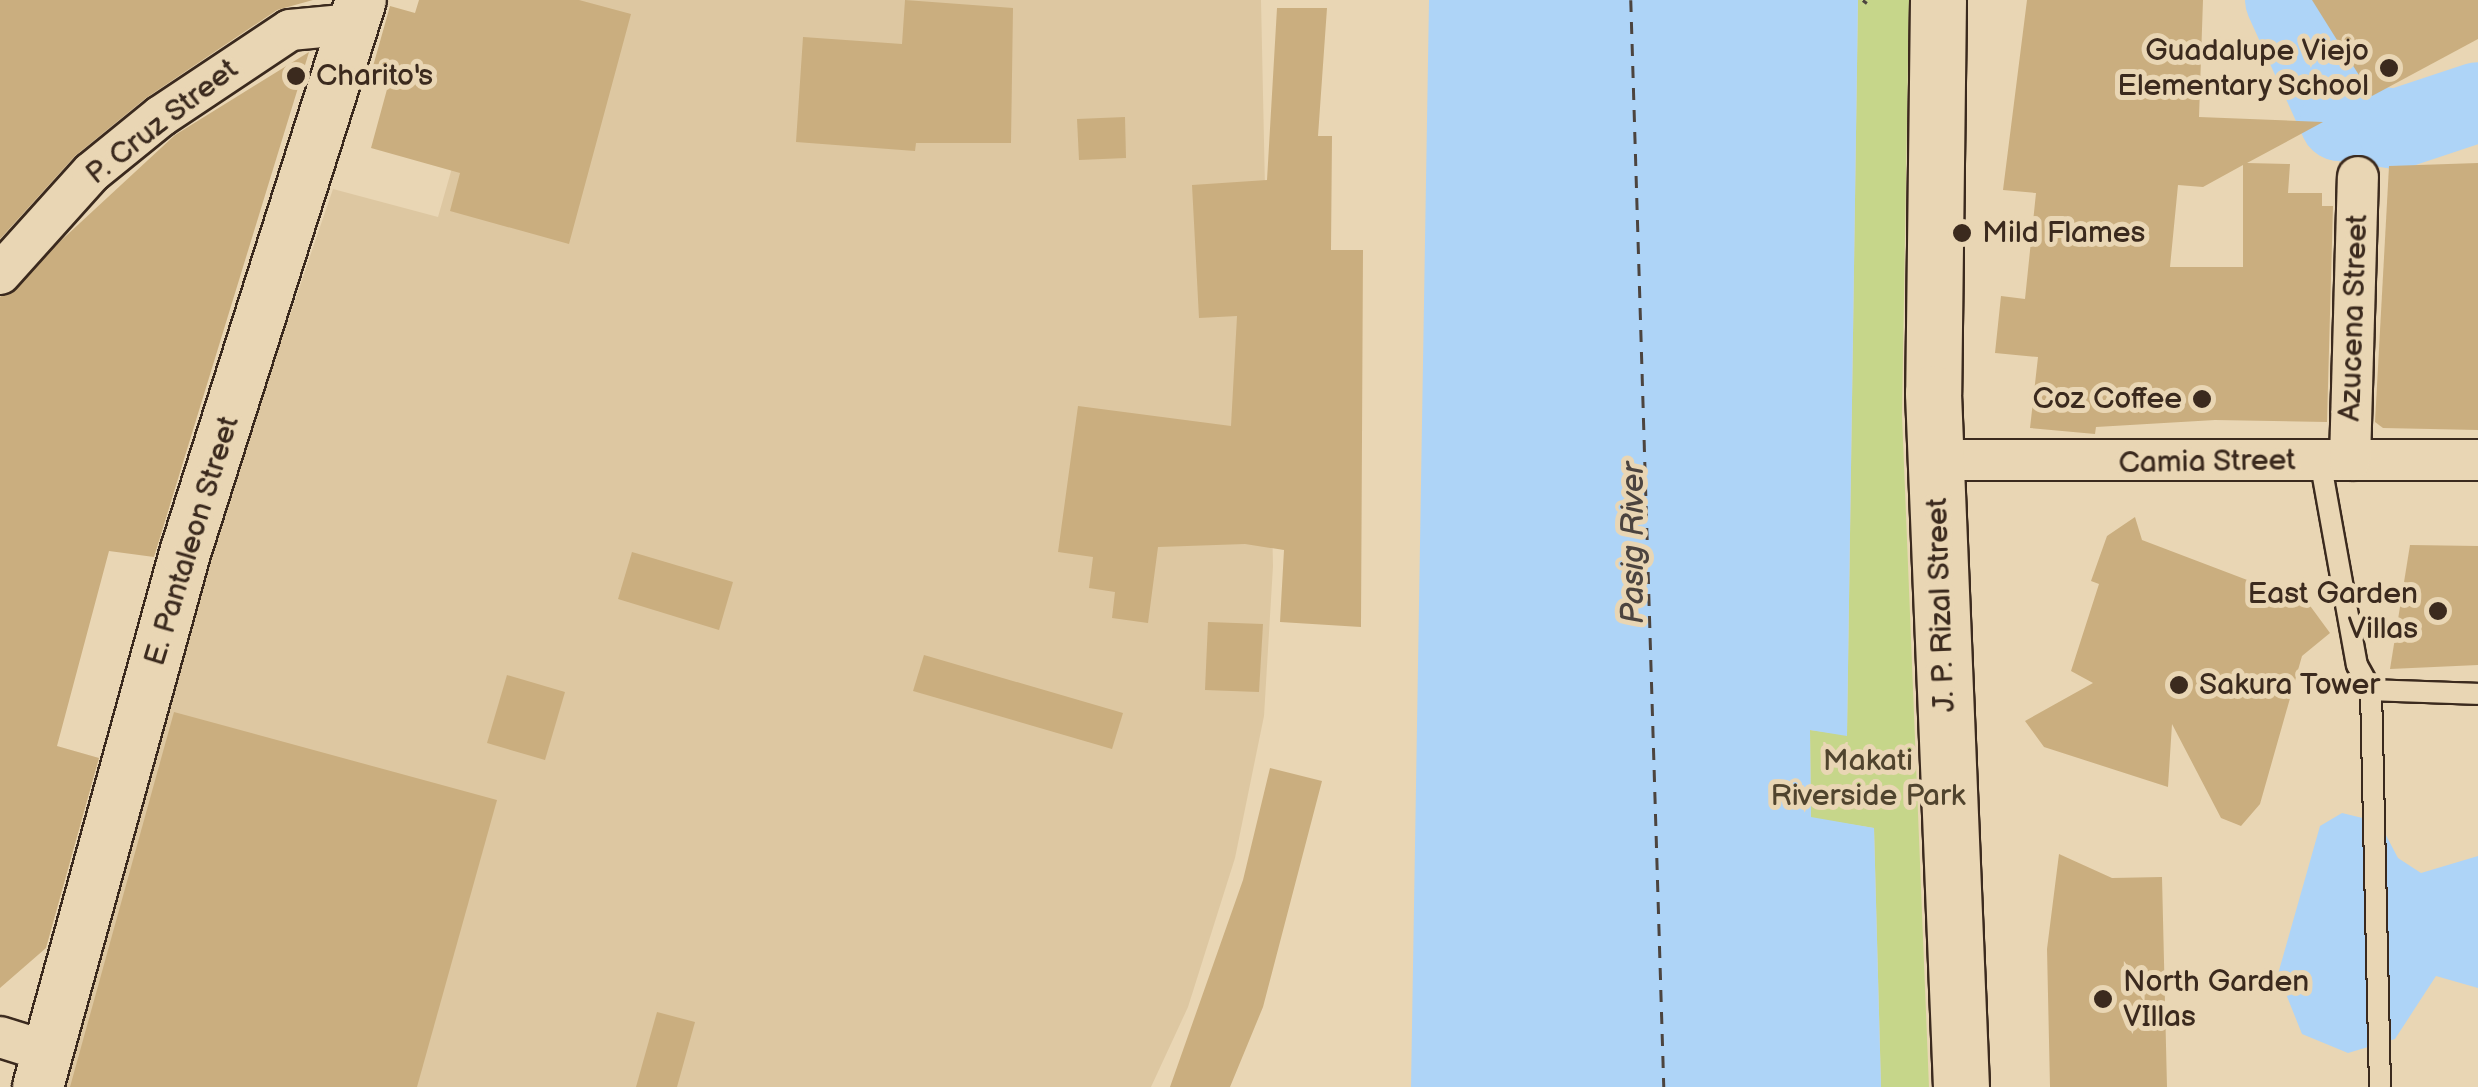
<!DOCTYPE html>
<style>
body{margin:0}
#map{position:relative;width:2478px;height:1087px;overflow:hidden;background:#e9d6b4;font-family:"Balsamiq Sans",sans-serif}
div>[style]{position:absolute}
.built>*{inset:0;background:#ddc7a1}
.green>*{inset:0;background:#c6d68a}
.water>*{inset:0;background:#aed4f7}
.river>*{height:80px;margin:-40px;padding:0 40px;transform-origin:40px;border-radius:40px;background:#aed4f7}
.ferry>*{height:2.5px;margin-top:-1.25px;transform-origin:0;background:repeating-linear-gradient(90deg,#4c443f 0 12px,transparent 0 22px)}
.building>*{inset:0;background:#caae7f}
.roads{filter:drop-shadow(2px 0 #3b2a1e) drop-shadow(-2px 0 #3b2a1e) drop-shadow(0 2px #3b2a1e) drop-shadow(0 -2px #3b2a1e)}
.service>*{height:20px;margin:-10px;padding:0 10px;transform-origin:10px;border-radius:10px;background:#e9d6b4}
.minor>*{height:40px;margin:-20px;padding:0 20px;transform-origin:20px;border-radius:20px;background:#e9d6b4}
.tertiary>*{height:50px;margin:-25px;padding:0 25px;transform-origin:25px;border-radius:25px;background:#e9d6b4}
.secondary>*{height:55px;margin:-27.5px;padding:0 27.5px;transform-origin:27.5px;border-radius:27.5px;background:#e9d6b4}
.dots>*{width:28px;height:28px;translate:-50% -50%;box-sizing:border-box;border:5px solid #e9d6b4;border-radius:50%}
span{translate:-50% -50%;white-space:nowrap;text-align:center;line-height:1.15;-webkit-text-stroke:10px #e9d6b4;paint-order:stroke}
.poi-label{font-size:30px;color:#3b2a1e}
.right{translate:-100% -50%;text-align:right}
.left{translate:0 -50%;text-align:left}
.street-label{font-size:30px;color:#3b2a1e}
.park-label{font-size:30px;color:#50442e}
.water-label{font-size:32px;color:#4c443f;font-style:italic}
</style>
<div id="map">
<div class="built">
<div style="clip-path:polygon(500px 0,1261px 0,1273px 566px,1264px 716px,1235px 858px,1188px 1007px,1151px 1087px,61px 1087px,199px 581px,333px 189px,438px 217px)"></div>
</div>
<div class="green">
<div style="clip-path:polygon(1858px 0,1909px 0,1902px 415px,1929px 1087px,1881px 1087px,1874px 828px,1811px 818px,1810px 730px,1847px 735px)"></div>
</div>
<div class="water">
<div style="clip-path:polygon(1429px 0,1858px 0,1847px 736px,1810px 730px,1811px 817px,1874px 828px,1881px 1087px,1411px 1087px)"></div>
<div style="clip-path:polygon(2342px 813px,2379px 822px,2398px 858px,2421px 873px,2478px 856px,2478px 988px,2436px 976px,2395px 1039px,2348px 1053px,2302px 1034px,2278px 974px,2320px 826px)"></div>
</div>
<div class="river">
<div style="left:2285px;top:0;width:133px;rotate:65.6deg"></div>
<div style="left:2340px;top:121px;width:58px;rotate:8deg"></div>
<div style="left:2397px;top:129px;width:85px;rotate:-18.4deg"></div>
</div>
<div class="ferry">
<div style="left:1631px;top:0;width:1088px;rotate:88.26deg"></div>
<div style="left:1863px;top:0;width:5px;rotate:37deg"></div>
</div>
<div class="building">
<div style="clip-path:polygon(0 0,313px 0,277px 10px,146px 98px,75px 156px,0 239px)"></div>
<div style="clip-path:polygon(419px 0,579px 0,631px 14px,569px 244px,450px 211px,460px 173px,371px 148px,389px 82px,370px 77px,390px 6px,415px 13px)"></div>
<div style="clip-path:polygon(905px 0,1013px 8px,1011px 143px,916px 143px,915px 151px,796px 142px,803px 37px,902px 44px)"></div>
<div style="clip-path:polygon(evenodd,2027px 0,2203px 0,2199px 117px,2323px 122px,2247px 163px,2290px 164px,2288px 193px,2322px 193px,2322px 206px,2333px 206px,2327px 422px,2215px 420px,2096px 427px,2095px 434px,2030px 428px,2038px 357px,1995px 353px,2001px 296px,2025px 299px,2036px 193px,2003px 190px,2027px 0,2243px 165px,2243px 267px,2170px 267px,2178px 185px,2203px 187px,2243px 165px)"></div>
<div style="clip-path:polygon(2312px 0,2478px 0,2478px 39px,2372px 96px)"></div>
<div style="clip-path:polygon(1277px 8px,1327px 8px,1318px 136px,1332px 136px,1331px 250px,1363px 250px,1361px 627px,1280px 622px,1284px 550px,1245px 544px,1158px 547px,1148px 623px,1112px 618px,1115px 592px,1089px 588px,1093px 557px,1058px 552px,1078px 406px,1231px 426px,1237px 316px,1199px 318px,1192px 185px,1267px 180px)"></div>
<div style="clip-path:polygon(309px 52px,154px 557px,109px 551px,57px 746px,99px 758px,46px 948px,0 988px,0 297px,175px 135px)"></div>
<div style="clip-path:polygon(1125px 117px,1126px 158px,1079px 160px,1077px 119px)"></div>
<div style="clip-path:polygon(2478px 163px,2478px 430px,2383px 428px,2375px 422px,2389px 166px)"></div>
<div style="clip-path:polygon(2135px 517px,2142px 540px,2308px 603px,2330px 633px,2302px 656px,2260px 804px,2241px 826px,2221px 818px,2172px 724px,2168px 787px,2044px 747px,2025px 721px,2093px 683px,2071px 671px,2099px 584px,2091px 581px,2107px 536px)"></div>
<div style="clip-path:polygon(2410px 545px,2478px 546px,2478px 665px,2390px 669px)"></div>
<div style="clip-path:polygon(632px 552px,733px 582px,719px 630px,618px 599px)"></div>
<div style="clip-path:polygon(1208px 622px,1263px 624px,1259px 692px,1205px 690px)"></div>
<div style="clip-path:polygon(924px 655px,1123px 713px,1112px 749px,913px 691px)"></div>
<div style="clip-path:polygon(507px 675px,565px 692px,545px 760px,487px 743px)"></div>
<div style="clip-path:polygon(174px 712px,497px 800px,417px 1087px,70px 1087px)"></div>
<div style="clip-path:polygon(1270px 768px,1322px 781px,1263px 1007px,1230px 1087px,1170px 1087px,1243px 880px)"></div>
<div style="clip-path:polygon(2059px 854px,2112px 878px,2162px 877px,2167px 1087px,2050px 1087px,2047px 949px)"></div>
<div style="clip-path:polygon(657px 1012px,695px 1022px,677px 1087px,636px 1087px)"></div>
</div>
<div class="roads">
<div class="service">
<div style="left:2320px;top:460px;width:208px;rotate:79.8deg"></div>
<div style="left:2357px;top:665px;width:29px;rotate:61deg"></div>
<div style="left:2371px;top:690px;width:397px;rotate:88.7deg"></div>
<div style="left:2371px;top:690px;width:107px;rotate:2.1deg"></div>
</div>
<div class="minor">
<div style="left:0;top:274px;width:137px;rotate:-48deg"></div>
<div style="left:92px;top:172px;width:89px;rotate:-39.1deg"></div>
<div style="left:161px;top:116px;width:155px;rotate:-33.7deg"></div>
<div style="left:290px;top:30px;width:64px;rotate:-5.4deg"></div>
<div style="left:1936px;top:460px;width:542px"></div>
<div style="left:2350px;top:460px;width:283px;rotate:-88.4deg"></div>
<div style="left:0;top:1037px;width:50px;rotate:17.4deg"></div>
</div>
<div class="tertiary">
<div style="left:38px;top:1087px;width:554px;rotate:-74.61deg"></div>
<div style="left:185px;top:553px;width:580px;rotate:-72.35deg"></div>
</div>
<div class="secondary">
<div style="left:1938px;top:0;width:393px;rotate:90.7deg"></div>
<div style="left:1933px;top:393px;width:695px;rotate:87.69deg"></div>
</div>
</div>
<div class="dots">
<div style="left:2389px;top:68px;background:#3b2a1e"></div>
<div style="left:296px;top:76px;background:#3b2a1e"></div>
<div style="left:1962px;top:233px;background:#3b2a1e"></div>
<div style="left:2202px;top:399px;background:#3b2a1e"></div>
<div style="left:2438px;top:611px;background:#3b2a1e"></div>
<div style="left:2179px;top:685px;background:#3b2a1e"></div>
<div style="left:2103px;top:999px;background:#3b2a1e"></div>
</div>
<div class="poi-label">
<span class="right" style="left:2369px;top:68px">Guadalupe Viejo<br>Elementary School</span>
<span class="left" style="left:316px;top:76px">Charito's</span>
<span class="left" style="left:1982px;top:233px">Mild Flames</span>
<span class="right" style="left:2182px;top:399px">Coz Coffee</span>
<span class="right" style="left:2418px;top:611px">East Garden<br>Villas</span>
<span class="left" style="left:2199px;top:685px">Sakura Tower</span>
<span class="left" style="left:2123px;top:999px">North Garden<br>VIllas</span>
</div>
<div class="street-label">
<span style="left:162px;top:122px;rotate:-38deg">P. Cruz Street</span>
<span style="left:2354px;top:318px;rotate:-88deg">Azucena Street</span>
<span style="left:2207px;top:462px;rotate:-1deg">Camia Street</span>
<span style="left:192px;top:541px;rotate:-73deg">E. Pantaleon Street</span>
<span style="left:1941px;top:605px;rotate:-92deg">J. P. Rizal Street</span>
</div>
<div class="park-label">
<span style="left:1868px;top:778px">Makati<br>Riverside Park</span>
</div>
<div class="water-label">
<span style="left:1634px;top:543px;rotate:-90deg">Pasig River</span>
</div>
</div>
